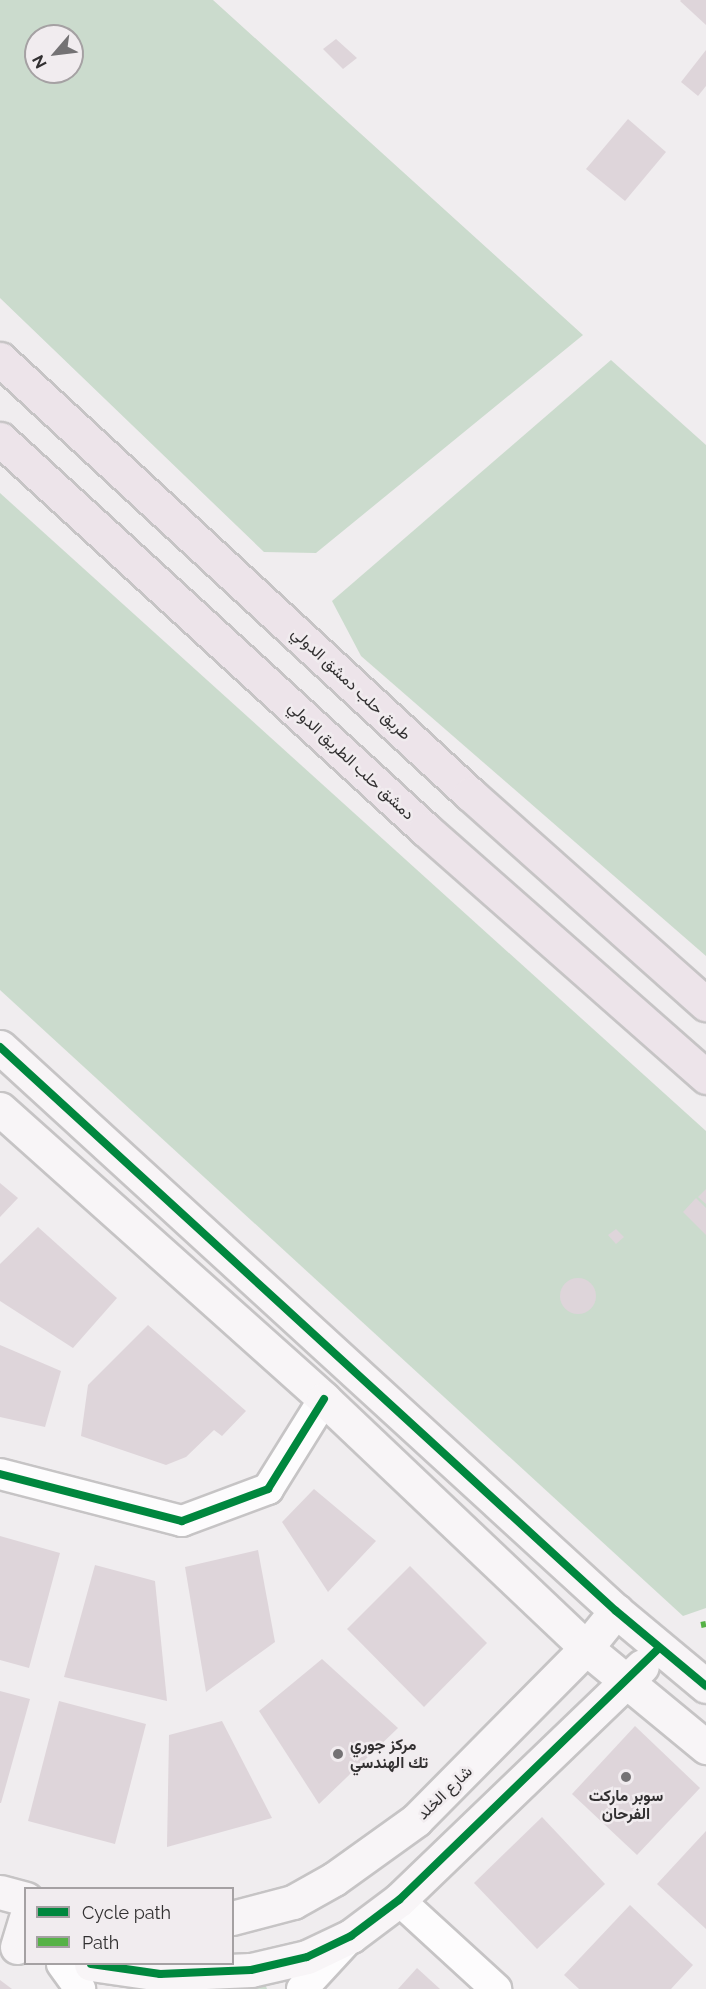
<!DOCTYPE html>
<meta charset="utf-8">
<style>
body{margin:0}
#map{position:relative;width:706px;height:1989px;overflow:hidden;background:#f0edef;font-family:Raleway,Vazirmatn,sans-serif}
div>[style]{position:absolute}
.green>*{inset:0;background:#cbdbcd}
.building>*{inset:0;background:#ded5da}
.round{border-radius:50%}
.roads{filter:drop-shadow(2px 0 #c6c4c5) drop-shadow(-2px 0 #c6c4c5) drop-shadow(0 2px #c6c4c5) drop-shadow(0 -2px #c6c4c5)}
.street>*{height:30px;margin:-15px;padding:0 15px;transform-origin:15px;border-radius:15px;background:#fdfcfd}
.secondary>*{height:33px;margin:-16.5px;padding:0 16.5px;transform-origin:16.5px;border-radius:16.5px;background:#f8f5f7}
.highway>*{height:33px;margin:-16.5px;padding:0 16.5px;transform-origin:16.5px;border-radius:16.5px;background:#ede4ea}
.quiet>*{height:6px;margin-top:-3px;transform-origin:0;background:repeating-linear-gradient(90deg,#56b246 0 12px,transparent 0 18px)}
.cycleway>*{height:8px;margin:-4px;padding:0 4px;transform-origin:4px;border-radius:4px;background:#00873e}
.dots>*{width:16px;height:16px;translate:-50% -50%;box-sizing:border-box;border:3px solid #f1ecef;border-radius:50%}
span{translate:-50% -50%;white-space:nowrap;text-align:center;line-height:1.15;-webkit-text-stroke:5px #f1ecef;paint-order:stroke}
.street-label{font-size:16px;color:#323031}
.poi-label{font-size:16px;color:#323031;font-weight:700}
.left{translate:0 -50%;text-align:left}
.legend{position:absolute;left:24px;top:1887px;width:210px;height:78px;box-sizing:border-box;background:#f1ecef;border:2px solid #a5a1a3;margin:0;padding:8px 10px;list-style:none;font-size:18px;color:#323031}
.legend li{display:flex;align-items:center;gap:12px;height:30px}
.legend b{width:30px;border:2px solid #a5a1a3}
.north{position:absolute;left:24px;top:24px;width:60px;height:60px;box-sizing:border-box;background:#f1ecef;border:2px solid #a5a1a3;border-radius:50%;rotate:242deg;font-size:16px;font-weight:700;line-height:24px;text-align:center;color:#323031}
.north::after{content:'';display:block;margin:auto;width:21px;height:27px;background:#747274;clip-path:polygon(50% 0,100% 100%,50% 72%,0 100%)}
</style>
<div id="map">
<div class="green">
<div style="clip-path:polygon(evenodd,0 0,213px 0,583px 335px,316px 553px,264px 552px,0 298px,0 0,36px 36px,72px 36px,72px 72px,36px 72px,36px 36px)"></div>
<div style="clip-path:polygon(611px 360px,706px 445px,706px 956px,361px 656px,332px 601px)"></div>
<div style="clip-path:polygon(0 493px,706px 1131px,706px 1608px,683px 1616px,0 990px)"></div>
<div style="clip-path:polygon(264px 1981px,267px 1989px,122px 1987px)"></div>
</div>
<div class="building">
<div style="clip-path:polygon(681px 0,706px 0,706px 25px,680px 1px)"></div>
<div style="clip-path:polygon(336px 39px,357px 58px,343px 69px,323px 49px)"></div>
<div style="clip-path:polygon(706px 50px,706px 86px,698px 96px,681px 82px)"></div>
<div style="clip-path:polygon(628px 119px,666px 152px,625px 201px,586px 169px)"></div>
<div style="clip-path:polygon(0 1183px,18px 1198px,0 1217px)"></div>
<div style="clip-path:polygon(706px 1189px,706px 1204px,698px 1197px)"></div>
<div style="clip-path:polygon(696px 1198px,706px 1208px,706px 1235px,683px 1212px)"></div>
<div style="clip-path:polygon(38px 1227px,117px 1298px,73px 1348px,0 1301px,0 1264px)"></div>
<div style="clip-path:polygon(616px 1229px,624px 1237px,616px 1244px,608px 1235px)"></div>
<div class="round" style="left:560px;top:1278px;width:36px;height:36px"></div>
<div style="clip-path:polygon(148px 1325px,246px 1411px,222px 1436px,214px 1430px,186px 1457px,166px 1465px,81px 1436px,88px 1385px)"></div>
<div style="clip-path:polygon(0 1345px,61px 1371px,45px 1427px,0 1417px)"></div>
<div style="clip-path:polygon(314px 1489px,376px 1541px,328px 1592px,282px 1522px)"></div>
<div style="clip-path:polygon(0 1536px,60px 1553px,29px 1668px,0 1660px)"></div>
<div style="clip-path:polygon(258px 1550px,275px 1642px,206px 1692px,185px 1567px)"></div>
<div style="clip-path:polygon(95px 1565px,155px 1581px,167px 1701px,64px 1677px)"></div>
<div style="clip-path:polygon(410px 1566px,487px 1643px,424px 1707px,347px 1629px)"></div>
<div style="clip-path:polygon(322px 1659px,398px 1728px,319px 1804px,259px 1711px)"></div>
<div style="clip-path:polygon(0 1691px,30px 1699px,1px 1803px,0 1803px)"></div>
<div style="clip-path:polygon(59px 1701px,146px 1724px,115px 1844px,28px 1821px)"></div>
<div style="clip-path:polygon(222px 1721px,272px 1818px,167px 1847px,169px 1735px)"></div>
<div style="clip-path:polygon(635px 1726px,700px 1788px,637px 1855px,572px 1794px)"></div>
<div style="clip-path:polygon(542px 1817px,605px 1884px,537px 1949px,474px 1883px)"></div>
<div style="clip-path:polygon(706px 1831px,706px 1929px,657px 1884px)"></div>
<div style="clip-path:polygon(630px 1905px,693px 1965px,671px 1989px,579px 1989px,564px 1975px)"></div>
<div style="clip-path:polygon(417px 1968px,440px 1989px,398px 1989px)"></div>
<div style="clip-path:polygon(0 1980px,12px 1989px,0 1989px)"></div>
</div>
<div class="roads">
<div class="street">
<div style="left:0;top:1474px;width:188px;rotate:14.5deg"></div>
<div style="left:182px;top:1521px;width:92px;rotate:-20.4deg"></div>
<div style="left:268px;top:1489px;width:106px;rotate:-58.1deg"></div>
<div style="left:399px;top:1900px;width:132px;rotate:42.5deg"></div>
<div style="left:62px;top:1964px;width:31px;rotate:54deg"></div>
<div style="left:302px;top:1989px;width:69px;rotate:-47.3deg"></div>
</div>
<div class="secondary">
<div style="left:0;top:1047px;width:835px;rotate:42.48deg"></div>
<div style="left:616px;top:1611px;width:117px;rotate:39.8deg"></div>
<div style="left:0;top:1109px;width:435px;rotate:41.8deg"></div>
<div style="left:324px;top:1399px;width:361px;rotate:43.5deg"></div>
<div style="left:586px;top:1648px;width:156px;rotate:39.5deg"></div>
<div style="left:0;top:1892px;width:27px;rotate:15deg"></div>
<div style="left:232px;top:1918px;width:63px;rotate:-14.7deg"></div>
<div style="left:293px;top:1902px;width:47px;rotate:-29.3deg"></div>
<div style="left:334px;top:1879px;width:101px;rotate:-35.7deg"></div>
<div style="left:416px;top:1820px;width:242px;rotate:-45.3deg"></div>
<div style="left:586px;top:1648px;width:48px;rotate:-51deg"></div>
<div style="left:17px;top:1947px;width:30px;rotate:-73deg"></div>
<div style="left:91px;top:1964px;width:70px;rotate:8.2deg"></div>
<div style="left:160px;top:1974px;width:91px;rotate:-2.5deg"></div>
<div style="left:251px;top:1970px;width:57px;rotate:-13.1deg"></div>
<div style="left:307px;top:1957px;width:49px;rotate:-25.5deg"></div>
<div style="left:351px;top:1936px;width:60px;rotate:-36.9deg"></div>
<div style="left:399px;top:1900px;width:337px;rotate:-43.9deg"></div>
</div>
<div class="highway">
<div style="left:0;top:359px;width:640px;rotate:42.79deg"></div>
<div style="left:470px;top:794px;width:316px;rotate:41.7deg"></div>
<div style="left:0;top:439px;width:577px;rotate:42.54deg"></div>
<div style="left:425px;top:829px;width:375px;rotate:41.4deg"></div>
</div>
</div>
<div class="quiet">
<div style="left:701px;top:1625px;width:5px;rotate:-11deg"></div>
</div>
<div class="cycleway">
<div style="left:0;top:1047px;width:835px;rotate:42.48deg"></div>
<div style="left:616px;top:1611px;width:117px;rotate:39.8deg"></div>
<div style="left:0;top:1474px;width:188px;rotate:14.5deg"></div>
<div style="left:182px;top:1521px;width:92px;rotate:-20.4deg"></div>
<div style="left:268px;top:1489px;width:106px;rotate:-58.1deg"></div>
<div style="left:91px;top:1964px;width:70px;rotate:8.2deg"></div>
<div style="left:160px;top:1974px;width:91px;rotate:-2.5deg"></div>
<div style="left:251px;top:1970px;width:57px;rotate:-13.1deg"></div>
<div style="left:307px;top:1957px;width:49px;rotate:-25.5deg"></div>
<div style="left:351px;top:1936px;width:60px;rotate:-36.9deg"></div>
<div style="left:399px;top:1900px;width:362px;rotate:-44.1deg"></div>
</div>
<div class="dots">
<div style="left:338px;top:1754px;background:#747274"></div>
<div style="left:626px;top:1777px;background:#747274"></div>
</div>
<div class="street-label">
<span style="left:351px;top:684px;rotate:43deg">طريق حلب دمشق الدولي</span>
<span style="left:351px;top:761px;rotate:43deg">دمشق حلب الطريق الدولي</span>
<span style="left:445px;top:1793px;rotate:-44deg">شارع الخلد</span>
</div>
<div class="poi-label">
<span class="left" style="left:350px;top:1754px">مركز جوري<br>تك الهندسي</span>
<span style="left:626px;top:1805px">سوبر ماركت<br>الفرحان</span>
</div>
<ul class="legend">
<li><b style="height:8px;background:#00873e"></b>Cycle path</li>
<li><b style="height:8px;background:#56b246"></b>Path</li>
</ul>
<div class="north">N</div>
</div>
